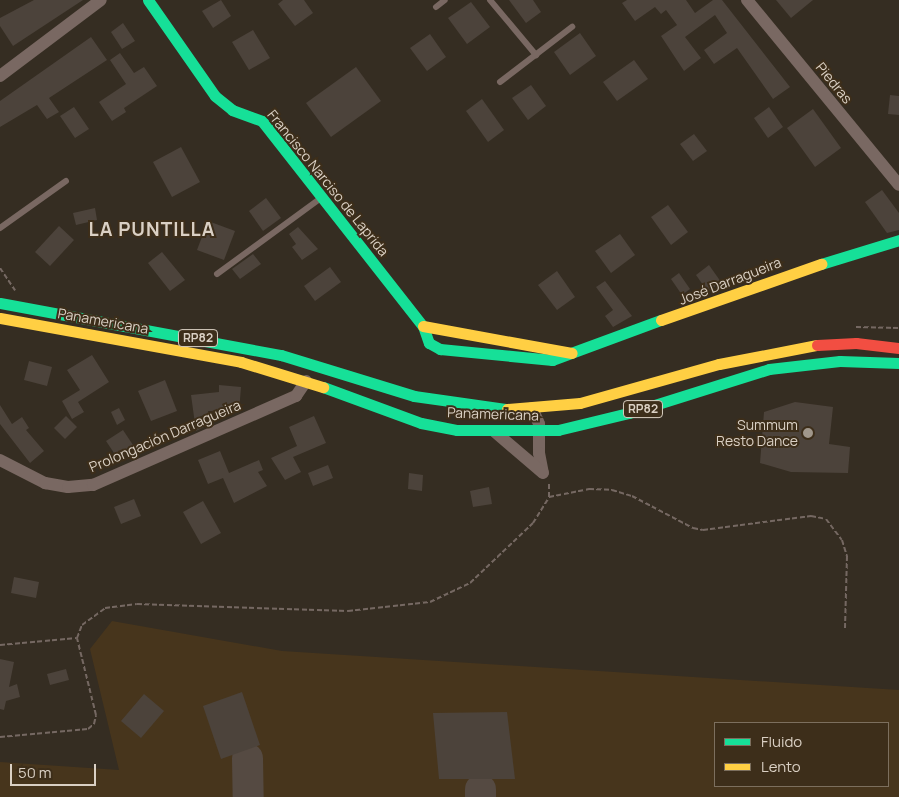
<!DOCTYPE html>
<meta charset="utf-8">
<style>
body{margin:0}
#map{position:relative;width:899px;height:797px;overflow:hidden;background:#352d22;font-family:Manrope,sans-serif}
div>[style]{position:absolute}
.built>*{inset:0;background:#47351c}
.taxiway>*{height:31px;margin:-15.5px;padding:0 15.5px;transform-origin:15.5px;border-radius:15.5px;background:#554a42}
.building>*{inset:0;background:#4c433b}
.path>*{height:2px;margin-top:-1px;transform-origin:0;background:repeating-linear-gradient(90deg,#756862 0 5px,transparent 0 7.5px)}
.lane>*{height:6px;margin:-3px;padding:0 3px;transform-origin:3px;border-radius:3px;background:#796862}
.street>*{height:12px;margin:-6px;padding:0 6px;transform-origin:6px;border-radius:6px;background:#796862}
.fast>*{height:11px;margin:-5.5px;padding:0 5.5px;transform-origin:5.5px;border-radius:5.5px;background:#16e098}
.slow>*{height:11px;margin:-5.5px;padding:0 5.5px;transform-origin:5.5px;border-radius:5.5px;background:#ffcf43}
.jam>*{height:11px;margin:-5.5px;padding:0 5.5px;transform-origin:5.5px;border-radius:5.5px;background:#f24e42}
.dots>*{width:14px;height:14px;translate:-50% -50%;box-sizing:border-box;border:2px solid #3d2e1a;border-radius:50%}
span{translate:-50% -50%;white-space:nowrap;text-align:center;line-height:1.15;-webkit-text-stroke:4px #3d2e1a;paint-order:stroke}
.shield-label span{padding:1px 4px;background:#3d2e1a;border:1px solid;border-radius:4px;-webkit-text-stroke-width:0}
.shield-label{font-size:12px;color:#dad0c4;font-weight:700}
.street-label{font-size:14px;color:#dad0c4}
.poi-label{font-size:14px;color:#dad0c4}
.right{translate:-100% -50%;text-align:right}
.district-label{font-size:19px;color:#dad0c4;font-weight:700;letter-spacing:1px}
.legend{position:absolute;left:714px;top:722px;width:175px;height:65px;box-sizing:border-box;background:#3d2e1a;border:1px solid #7c6f5e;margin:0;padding:6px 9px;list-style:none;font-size:15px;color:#dad0c4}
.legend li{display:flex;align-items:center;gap:10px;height:25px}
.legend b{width:25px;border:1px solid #7c6f5e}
.scale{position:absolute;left:10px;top:764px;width:86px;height:22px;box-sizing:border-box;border:2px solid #dad0c4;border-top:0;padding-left:6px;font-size:15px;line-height:18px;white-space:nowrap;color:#dad0c4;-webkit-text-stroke:4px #3d2e1a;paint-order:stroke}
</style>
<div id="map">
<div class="built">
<div style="clip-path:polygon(evenodd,112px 621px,282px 651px,899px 690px,899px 797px,0 797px,0 762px,119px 770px,90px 649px,112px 621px,715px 723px,888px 723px,888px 786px,715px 786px,715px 723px)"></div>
</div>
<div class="taxiway">
<div style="left:247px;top:758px;width:39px;rotate:89deg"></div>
<div style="left:480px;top:797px;width:8px;rotate:-90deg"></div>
</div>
<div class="building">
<div style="clip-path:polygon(34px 0,83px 0,13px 46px,0 26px,0 18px)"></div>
<div style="clip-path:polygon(221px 0,231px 16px,213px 28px,202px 11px)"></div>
<div style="clip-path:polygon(283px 0,304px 0,313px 13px,295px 26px,278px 4px)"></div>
<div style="clip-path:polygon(509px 0,533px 0,541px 12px,526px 23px)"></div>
<div style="clip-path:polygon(627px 0,686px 0,695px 13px,713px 0,722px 0,790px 87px,773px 99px,737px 48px,714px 64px,704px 50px,727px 33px,715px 15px,685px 37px,701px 58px,684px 71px,661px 36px,677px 25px,666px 10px,661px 14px,655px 7px,635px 21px,622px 3px)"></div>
<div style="clip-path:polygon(776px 0,813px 0,791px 18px)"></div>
<div style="clip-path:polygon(471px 2px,490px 27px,467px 44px,448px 18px)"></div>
<div style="clip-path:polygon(123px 23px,135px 41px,122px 49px,111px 32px)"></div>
<div style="clip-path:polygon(253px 30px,270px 58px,249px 70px,232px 42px)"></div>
<div style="clip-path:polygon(580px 33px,596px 56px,570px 75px,554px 52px)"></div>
<div style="clip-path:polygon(430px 34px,446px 57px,427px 71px,410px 48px)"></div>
<div style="clip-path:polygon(91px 37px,107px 60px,49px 98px,59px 112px,47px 119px,37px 105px,0 127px,0 101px)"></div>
<div style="clip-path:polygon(120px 53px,134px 73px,144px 67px,157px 86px,124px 108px,126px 112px,112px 121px,99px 102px,126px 84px,110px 60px)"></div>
<div style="clip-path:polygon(634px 60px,648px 79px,617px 101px,603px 82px)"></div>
<div style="clip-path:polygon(356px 67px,381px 101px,331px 137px,306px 103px)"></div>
<div style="clip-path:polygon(531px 85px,546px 106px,528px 120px,512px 98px)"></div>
<div style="clip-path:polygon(890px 95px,899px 96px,899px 115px,888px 114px)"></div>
<div style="clip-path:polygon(482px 99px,504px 130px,488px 142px,466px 111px)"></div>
<div style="clip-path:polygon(74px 107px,89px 129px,75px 138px,60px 116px)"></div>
<div style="clip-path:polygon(769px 107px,783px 127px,768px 138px,754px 118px)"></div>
<div style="clip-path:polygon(813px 109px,841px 148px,815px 167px,787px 128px)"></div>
<div style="clip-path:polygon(694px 134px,707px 151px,693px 161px,680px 144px)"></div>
<div style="clip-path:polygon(181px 147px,200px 182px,172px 197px,153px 162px)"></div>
<div style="clip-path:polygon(882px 190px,899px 213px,899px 230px,887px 233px,865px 202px)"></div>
<div style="clip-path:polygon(266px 198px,281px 218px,263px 231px,249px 211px)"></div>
<div style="clip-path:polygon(668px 205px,688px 232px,671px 245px,651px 217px)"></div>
<div style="clip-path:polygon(95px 208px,97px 220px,76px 225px,73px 213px)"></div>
<div style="clip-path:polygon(208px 221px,235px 231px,224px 260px,197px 250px)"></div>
<div style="clip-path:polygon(59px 226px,74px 240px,50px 266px,35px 252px)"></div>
<div style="clip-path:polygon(298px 227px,318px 249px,302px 260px,292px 247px,296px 244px,289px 234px)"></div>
<div style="clip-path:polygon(620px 234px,635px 255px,611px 273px,595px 251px)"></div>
<div style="clip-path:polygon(162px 252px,185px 280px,170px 291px,148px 263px)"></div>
<div style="clip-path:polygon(253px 254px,261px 264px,240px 279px,232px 269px)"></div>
<div style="clip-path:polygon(709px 265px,721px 282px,708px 292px,696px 275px)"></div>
<div style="clip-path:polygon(330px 267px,341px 282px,315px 301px,304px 286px)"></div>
<div style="clip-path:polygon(557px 271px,575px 297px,557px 310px,538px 285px)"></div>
<div style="clip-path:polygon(679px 273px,690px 289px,682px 295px,671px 279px)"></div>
<div style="clip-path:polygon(605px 281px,632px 316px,613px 327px,605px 316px,613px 310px,596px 287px)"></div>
<div style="clip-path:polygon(92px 355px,109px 382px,78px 402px,84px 412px,72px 419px,62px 401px,80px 390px,67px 370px)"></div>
<div style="clip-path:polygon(29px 361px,52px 367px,47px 386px,24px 380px)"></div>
<div style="clip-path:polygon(165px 380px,177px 411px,151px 421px,138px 391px)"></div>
<div style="clip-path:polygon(219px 385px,241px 387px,239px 412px,208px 411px,209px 415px,200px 416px,204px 427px,196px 431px,191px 395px,219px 392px)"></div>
<div style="clip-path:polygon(795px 402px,833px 407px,829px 444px,850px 447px,848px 473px,791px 472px,760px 463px,764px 412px)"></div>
<div style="clip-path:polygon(0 405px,12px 424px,22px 417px,29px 428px,26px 430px,44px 451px,30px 463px,0 424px)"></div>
<div style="clip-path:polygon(119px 408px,125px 420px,117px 425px,111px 412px)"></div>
<div style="clip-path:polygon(66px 416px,77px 427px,65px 439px,54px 428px)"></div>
<div style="clip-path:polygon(314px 416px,326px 443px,293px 457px,301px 472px,285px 480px,271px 458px,297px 446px,289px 427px)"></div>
<div style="clip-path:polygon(123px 430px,133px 445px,116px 456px,106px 441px)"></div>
<div style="clip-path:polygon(220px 451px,229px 473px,259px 460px,263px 470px,258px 472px,267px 486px,234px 503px,223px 478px,208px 484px,198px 460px)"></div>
<div style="clip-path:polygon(328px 465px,333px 478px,313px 486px,308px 473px)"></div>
<div style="clip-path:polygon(409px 473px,423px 475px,422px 491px,408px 489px)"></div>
<div style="clip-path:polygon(489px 487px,492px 504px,473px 507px,470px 491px)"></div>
<div style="clip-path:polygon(134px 499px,141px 516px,121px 524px,114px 507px)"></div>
<div style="clip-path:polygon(203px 501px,221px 533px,201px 544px,183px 512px)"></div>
<div style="clip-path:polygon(14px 577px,39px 582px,36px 598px,11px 593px)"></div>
<div style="clip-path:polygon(0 659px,14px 662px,9px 687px,17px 684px,20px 697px,6px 701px,4px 710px,0 709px)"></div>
<div style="clip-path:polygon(66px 669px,69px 680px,50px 685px,47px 674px)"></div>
<div style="clip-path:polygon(242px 692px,260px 745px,221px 759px,203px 706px)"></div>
<div style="clip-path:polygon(144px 694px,164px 711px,141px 738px,121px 721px)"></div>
<div style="clip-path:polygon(507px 712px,515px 779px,439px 779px,433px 713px)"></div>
</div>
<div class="path">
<div style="left:0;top:268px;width:27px;rotate:56deg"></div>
<div style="left:856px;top:327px;width:43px;rotate:1.3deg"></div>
<div style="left:549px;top:497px;width:41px;rotate:-11.3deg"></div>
<div style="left:589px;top:489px;width:23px;rotate:2deg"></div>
<div style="left:612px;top:490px;width:21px;rotate:17deg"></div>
<div style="left:632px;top:496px;width:69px;rotate:27.7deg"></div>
<div style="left:693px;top:528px;width:10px;rotate:11deg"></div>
<div style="left:703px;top:530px;width:109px;rotate:-7.4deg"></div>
<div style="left:811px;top:516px;width:15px;rotate:11deg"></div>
<div style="left:826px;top:519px;width:26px;rotate:53deg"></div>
<div style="left:842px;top:540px;width:17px;rotate:73deg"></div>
<div style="left:847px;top:556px;width:73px;rotate:91.6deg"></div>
<div style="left:0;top:645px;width:77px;rotate:-5.2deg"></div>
<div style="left:0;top:737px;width:88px;rotate:-5.2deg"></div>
<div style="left:88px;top:729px;width:8px;rotate:-40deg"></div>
<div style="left:94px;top:724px;width:9px;rotate:-77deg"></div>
<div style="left:96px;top:715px;width:79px;rotate:-103.9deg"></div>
<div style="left:77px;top:638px;width:14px;rotate:-69deg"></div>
<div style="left:82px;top:625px;width:29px;rotate:-36deg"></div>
<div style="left:105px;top:608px;width:32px;rotate:-7deg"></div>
<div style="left:137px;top:604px;width:211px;rotate:1.9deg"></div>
<div style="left:348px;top:611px;width:82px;rotate:-6.3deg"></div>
<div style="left:430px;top:602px;width:44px;rotate:-25.4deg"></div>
<div style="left:470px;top:583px;width:87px;rotate:-43.6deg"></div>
<div style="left:533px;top:523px;width:31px;rotate:-58deg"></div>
<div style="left:549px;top:497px;width:14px;rotate:-90deg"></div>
</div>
<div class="lane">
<div style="left:490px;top:0;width:72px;rotate:50.1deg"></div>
<div style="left:436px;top:7px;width:11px;rotate:-38deg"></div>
<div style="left:500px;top:82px;width:91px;rotate:-37.4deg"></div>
<div style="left:0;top:228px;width:81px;rotate:-35.5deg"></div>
<div style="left:217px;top:274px;width:129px;rotate:-36.2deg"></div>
</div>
<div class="street">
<div style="left:747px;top:0;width:239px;rotate:50.6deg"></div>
<div style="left:0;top:76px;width:126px;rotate:-37deg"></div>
<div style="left:532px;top:408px;width:17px;rotate:66deg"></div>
<div style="left:539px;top:424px;width:29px;rotate:90deg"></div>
<div style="left:539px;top:453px;width:20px;rotate:79deg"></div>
<div style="left:495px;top:432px;width:63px;rotate:40.5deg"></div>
<div style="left:0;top:460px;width:51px;rotate:27.1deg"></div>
<div style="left:45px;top:483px;width:23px;rotate:10deg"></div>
<div style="left:68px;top:487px;width:25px;rotate:-5deg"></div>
<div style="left:93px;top:485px;width:222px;rotate:-23.7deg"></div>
<div style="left:296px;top:396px;width:18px;rotate:-56deg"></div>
</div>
<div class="fast">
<div style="left:148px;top:0;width:117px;rotate:55.1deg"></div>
<div style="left:215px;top:96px;width:22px;rotate:39deg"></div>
<div style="left:232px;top:110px;width:32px;rotate:20deg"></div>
<div style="left:262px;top:121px;width:261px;rotate:51.9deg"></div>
<div style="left:423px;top:326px;width:18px;rotate:71deg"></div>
<div style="left:429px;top:343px;width:13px;rotate:29deg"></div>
<div style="left:440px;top:349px;width:113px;rotate:5.6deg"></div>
<div style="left:552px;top:360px;width:116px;rotate:-20.2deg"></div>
<div style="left:821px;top:264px;width:82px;rotate:-17.1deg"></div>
<div style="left:0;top:303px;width:286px;rotate:10.5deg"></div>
<div style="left:281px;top:355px;width:139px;rotate:17.1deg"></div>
<div style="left:414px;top:396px;width:94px;rotate:8deg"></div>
<div style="left:323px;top:387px;width:104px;rotate:20.2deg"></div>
<div style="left:421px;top:423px;width:37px;rotate:11deg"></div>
<div style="left:457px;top:430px;width:101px"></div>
<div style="left:558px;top:430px;width:73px;rotate:-13.5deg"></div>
<div style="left:629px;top:413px;width:147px;rotate:-17.4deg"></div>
<div style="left:769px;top:369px;width:71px;rotate:-6.4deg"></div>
<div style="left:840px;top:361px;width:59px;rotate:1.9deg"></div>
</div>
<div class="slow">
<div style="left:0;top:318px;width:245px;rotate:10.3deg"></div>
<div style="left:241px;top:362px;width:86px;rotate:17deg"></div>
<div style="left:661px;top:320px;width:170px;rotate:-19.3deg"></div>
<div style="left:423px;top:326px;width:151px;rotate:10.3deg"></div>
<div style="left:507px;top:409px;width:73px;rotate:-4.7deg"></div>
<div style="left:580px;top:403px;width:144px;rotate:-15.7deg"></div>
<div style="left:719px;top:364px;width:100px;rotate:-11deg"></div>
</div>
<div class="jam">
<div style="left:817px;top:345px;width:39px;rotate:-3deg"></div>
<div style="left:856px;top:343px;width:43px;rotate:6.6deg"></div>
</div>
<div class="dots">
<div style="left:808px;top:433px;background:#a0978b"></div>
</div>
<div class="shield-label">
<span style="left:198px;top:338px">RP82</span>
<span style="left:643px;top:409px">RP82</span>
</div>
<div class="street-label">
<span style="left:834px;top:83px;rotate:51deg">Piedras</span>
<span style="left:328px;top:183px;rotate:51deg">Francisco Narciso de Laprida</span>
<span style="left:730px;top:281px;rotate:-21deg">José Darragueira</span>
<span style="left:103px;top:321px;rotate:10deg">Panamericana</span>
<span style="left:493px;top:414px;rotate:2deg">Panamericana</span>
<span style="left:165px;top:436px;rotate:-23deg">Prolongación Darragueira</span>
</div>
<div class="poi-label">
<span class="right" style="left:798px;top:433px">Summum<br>Resto Dance</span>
</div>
<div class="district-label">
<span style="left:152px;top:230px">LA PUNTILLA</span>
</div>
<ul class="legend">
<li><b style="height:6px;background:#16e098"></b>Fluido</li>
<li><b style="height:6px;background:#ffcf43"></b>Lento</li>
</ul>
<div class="scale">50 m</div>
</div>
